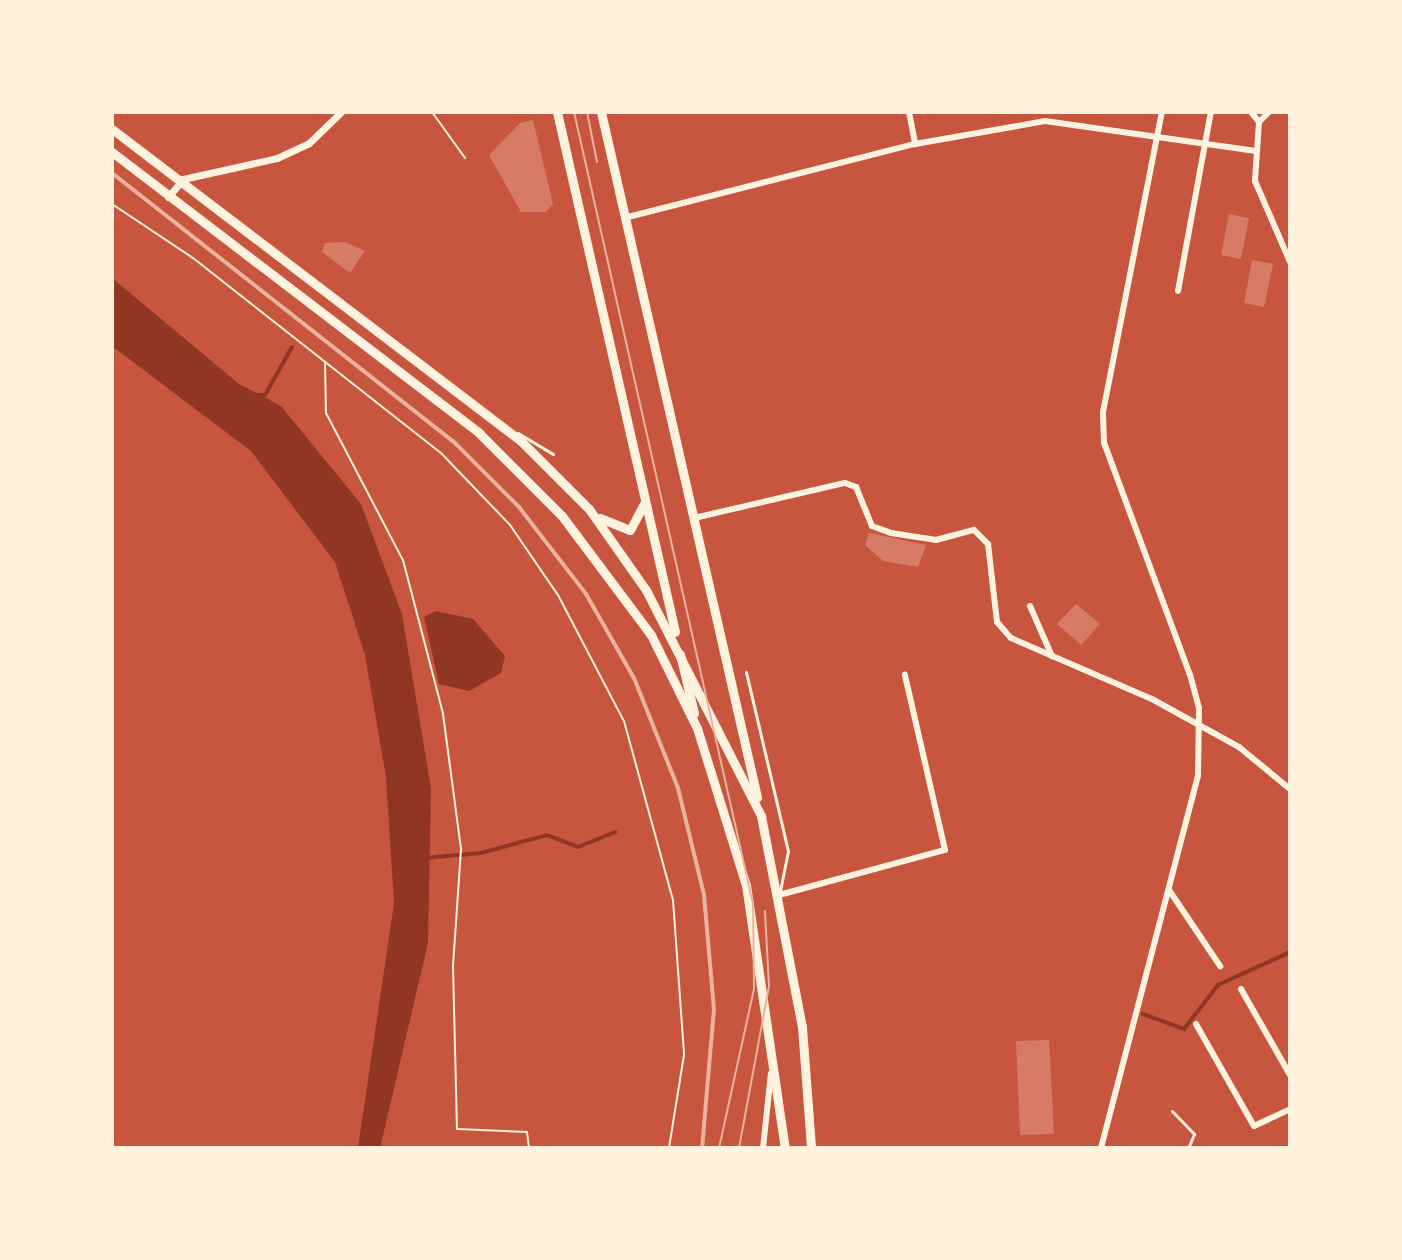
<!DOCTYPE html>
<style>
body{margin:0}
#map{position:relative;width:1402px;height:1260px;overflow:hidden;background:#c8553d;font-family:"Asap Condensed",sans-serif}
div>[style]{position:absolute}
.water>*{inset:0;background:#8f3625}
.stream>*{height:4px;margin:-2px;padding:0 2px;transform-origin:2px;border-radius:2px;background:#8f3625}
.building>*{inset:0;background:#d67c66}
.path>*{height:2px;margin:-1px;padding:0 1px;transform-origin:1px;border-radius:1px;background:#fff3e0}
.service>*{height:3px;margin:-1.5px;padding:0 1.5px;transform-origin:1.5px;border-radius:1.5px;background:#fff3e0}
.minor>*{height:6px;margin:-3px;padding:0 3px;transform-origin:3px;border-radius:3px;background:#fff3e0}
.tertiary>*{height:7px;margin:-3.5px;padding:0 3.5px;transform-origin:3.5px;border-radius:3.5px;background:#fff3e0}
.primary>*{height:9px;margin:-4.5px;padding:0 4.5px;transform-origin:4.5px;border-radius:4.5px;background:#fff3e0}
.tram>*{height:2px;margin:-1px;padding:0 1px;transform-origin:1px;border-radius:1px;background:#e9b49f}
.rail>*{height:4px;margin:-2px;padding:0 2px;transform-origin:2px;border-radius:2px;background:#e9b49f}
span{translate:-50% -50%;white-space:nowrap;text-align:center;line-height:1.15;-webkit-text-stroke:7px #fff3e0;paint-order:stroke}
.frame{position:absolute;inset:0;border:114px solid #fff3e0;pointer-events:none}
</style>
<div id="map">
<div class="water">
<div style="clip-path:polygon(112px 278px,239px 384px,281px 406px,361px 504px,402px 614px,431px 788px,428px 943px,380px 1148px,358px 1148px,394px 903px,386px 777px,365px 655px,335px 562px,251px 451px,112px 346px)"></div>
<div style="clip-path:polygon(436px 611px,473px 619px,505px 656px,501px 673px,469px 691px,439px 684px,424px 617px)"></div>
</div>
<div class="stream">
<div style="left:255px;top:395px;width:10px"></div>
<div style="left:265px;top:395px;width:55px;rotate:-60.6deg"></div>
<div style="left:425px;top:858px;width:56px;rotate:-5.1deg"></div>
<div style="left:481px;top:853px;width:68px;rotate:-15.3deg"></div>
<div style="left:547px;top:835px;width:33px;rotate:21deg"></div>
<div style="left:578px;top:847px;width:40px;rotate:-22deg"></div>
<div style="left:1143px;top:1014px;width:44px;rotate:20.1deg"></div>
<div style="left:1184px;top:1029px;width:56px;rotate:-52.3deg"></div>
<div style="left:1218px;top:985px;width:79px;rotate:-24.6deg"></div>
</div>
<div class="building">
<div style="clip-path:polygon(533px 120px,553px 204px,546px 212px,521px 212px,489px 155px,520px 123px)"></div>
<div style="clip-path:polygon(1229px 214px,1249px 218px,1241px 259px,1221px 255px)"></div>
<div style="clip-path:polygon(345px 242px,365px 251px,350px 273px,322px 252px,325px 243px)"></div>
<div style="clip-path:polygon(1252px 260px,1273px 264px,1264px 307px,1244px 303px)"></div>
<div style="clip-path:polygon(869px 533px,926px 545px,918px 567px,883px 561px,865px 545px)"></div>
<div style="clip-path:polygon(1076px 604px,1100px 624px,1081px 645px,1057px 624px)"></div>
<div style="clip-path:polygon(1049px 1040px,1054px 1134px,1020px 1135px,1016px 1041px)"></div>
</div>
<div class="path">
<div style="left:432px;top:112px;width:57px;rotate:54.3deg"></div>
<div style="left:112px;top:204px;width:97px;rotate:33.7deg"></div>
<div style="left:193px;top:258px;width:315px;rotate:38.2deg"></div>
<div style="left:441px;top:453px;width:100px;rotate:46.2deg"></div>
<div style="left:510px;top:525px;width:85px;rotate:55.6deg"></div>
<div style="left:558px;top:595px;width:142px;rotate:62.4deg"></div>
<div style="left:624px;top:721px;width:186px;rotate:74.7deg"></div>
<div style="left:673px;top:900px;width:155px;rotate:85.9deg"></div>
<div style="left:684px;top:1055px;width:94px;rotate:99.2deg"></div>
<div style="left:325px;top:362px;width:51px;rotate:88.9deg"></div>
<div style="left:326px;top:413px;width:166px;rotate:62.4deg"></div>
<div style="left:403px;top:560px;width:159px;rotate:75.4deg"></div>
<div style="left:443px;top:714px;width:136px;rotate:82.4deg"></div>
<div style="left:461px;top:849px;width:117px;rotate:93.9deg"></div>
<div style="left:453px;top:966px;width:163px;rotate:88.6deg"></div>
<div style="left:457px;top:1129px;width:70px;rotate:2.5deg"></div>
<div style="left:527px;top:1132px;width:16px;rotate:83deg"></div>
</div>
<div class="service">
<div style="left:518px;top:433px;width:41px;rotate:31deg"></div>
<div style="left:746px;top:672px;width:184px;rotate:76.8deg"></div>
<div style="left:788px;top:851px;width:41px;rotate:101.3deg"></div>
<div style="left:1172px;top:1111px;width:32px;rotate:46deg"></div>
<div style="left:1194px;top:1134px;width:15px;rotate:113deg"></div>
</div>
<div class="minor">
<div style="left:909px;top:112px;width:33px;rotate:79deg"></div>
<div style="left:1251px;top:112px;width:13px;rotate:51deg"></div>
<div style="left:1269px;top:112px;width:14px;rotate:135deg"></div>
<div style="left:1259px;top:122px;width:59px;rotate:93.9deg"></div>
<div style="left:1255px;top:181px;width:88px;rotate:66.6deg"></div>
<div style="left:624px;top:218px;width:300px;rotate:-14.3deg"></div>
<div style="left:915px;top:144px;width:132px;rotate:-10deg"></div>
<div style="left:1045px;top:121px;width:213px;rotate:8.1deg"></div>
<div style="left:1178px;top:291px;width:182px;rotate:-79.6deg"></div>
<div style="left:694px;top:518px;width:155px;rotate:-13.1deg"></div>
<div style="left:845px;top:483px;width:12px;rotate:20deg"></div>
<div style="left:856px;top:487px;width:42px;rotate:67.7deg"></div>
<div style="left:872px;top:526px;width:20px;rotate:20deg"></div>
<div style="left:891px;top:533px;width:46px;rotate:8.8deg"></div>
<div style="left:936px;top:540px;width:39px;rotate:-15deg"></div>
<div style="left:974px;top:530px;width:20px;rotate:45deg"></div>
<div style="left:988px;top:544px;width:79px;rotate:83.4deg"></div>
<div style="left:997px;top:622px;width:21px;rotate:49deg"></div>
<div style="left:1011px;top:638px;width:154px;rotate:23.4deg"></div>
<div style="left:1152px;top:699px;width:99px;rotate:28.9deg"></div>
<div style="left:1239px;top:747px;width:66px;rotate:39.5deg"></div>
<div style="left:1030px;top:606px;width:55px;rotate:66.3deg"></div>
<div style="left:1169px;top:890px;width:92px;rotate:56.1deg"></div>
<div style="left:779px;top:895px;width:172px;rotate:-15.2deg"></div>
<div style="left:945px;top:850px;width:180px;rotate:-102.9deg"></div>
<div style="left:1241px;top:989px;width:99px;rotate:60.3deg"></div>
<div style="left:1196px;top:1024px;width:117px;rotate:60.4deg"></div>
<div style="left:1254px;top:1126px;width:40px;rotate:-25deg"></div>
<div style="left:763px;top:1148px;width:75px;rotate:-83.9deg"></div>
<div style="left:1101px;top:1148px;width:385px;rotate:-75.4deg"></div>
<div style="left:1198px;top:775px;width:67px;rotate:-89.1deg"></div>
<div style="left:1199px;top:708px;width:34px;rotate:-105deg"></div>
<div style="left:1190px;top:675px;width:247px;rotate:-110.3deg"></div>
<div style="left:1104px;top:443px;width:31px;rotate:-92deg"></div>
<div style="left:1103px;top:412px;width:306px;rotate:-78.9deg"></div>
</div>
<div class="tertiary">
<div style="left:168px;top:197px;width:23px;rotate:-50deg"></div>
<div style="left:183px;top:179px;width:96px;rotate:-12.6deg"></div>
<div style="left:277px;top:158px;width:35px;rotate:-25deg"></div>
<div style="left:309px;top:143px;width:45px;rotate:-44.1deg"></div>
</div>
<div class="primary">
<div style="left:557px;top:112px;width:533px;rotate:77.21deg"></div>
<div style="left:601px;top:112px;width:703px;rotate:77.17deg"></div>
<div style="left:112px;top:129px;width:514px;rotate:37.34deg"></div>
<div style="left:521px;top:441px;width:96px;rotate:45deg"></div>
<div style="left:589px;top:509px;width:99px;rotate:54.9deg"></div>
<div style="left:646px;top:590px;width:254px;rotate:63deg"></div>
<div style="left:761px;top:816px;width:215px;rotate:79deg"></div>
<div style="left:802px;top:1027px;width:121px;rotate:85.7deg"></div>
<div style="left:112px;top:152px;width:462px;rotate:37.4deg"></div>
<div style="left:479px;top:433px;width:117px;rotate:45deg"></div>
<div style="left:562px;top:516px;width:149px;rotate:53.2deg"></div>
<div style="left:651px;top:635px;width:104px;rotate:63.7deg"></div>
<div style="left:697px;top:728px;width:164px;rotate:72.7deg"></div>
<div style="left:746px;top:885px;width:266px;rotate:81.6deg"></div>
<div style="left:600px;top:518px;width:32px;rotate:22deg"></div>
<div style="left:630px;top:530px;width:30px;rotate:-62deg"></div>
<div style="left:680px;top:654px;width:61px;rotate:76.7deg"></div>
</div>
<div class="tram">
<div style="left:574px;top:112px;width:812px;rotate:77.26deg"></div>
<div style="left:753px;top:904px;width:85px;rotate:89.3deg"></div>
<div style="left:754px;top:989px;width:163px;rotate:102.4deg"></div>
<div style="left:587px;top:112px;width:51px;rotate:78.7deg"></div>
<div style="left:739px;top:1148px;width:165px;rotate:-79.5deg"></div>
<div style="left:769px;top:986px;width:75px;rotate:-93.1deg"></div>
</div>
<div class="rail">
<div style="left:112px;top:173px;width:434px;rotate:38.2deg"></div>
<div style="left:453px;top:441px;width:93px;rotate:45deg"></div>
<div style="left:519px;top:507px;width:110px;rotate:52.4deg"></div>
<div style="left:586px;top:594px;width:97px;rotate:60.3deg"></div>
<div style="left:634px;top:678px;width:118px;rotate:68.2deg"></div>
<div style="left:678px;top:788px;width:110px;rotate:76.3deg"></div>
<div style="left:704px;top:895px;width:114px;rotate:85deg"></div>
<div style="left:714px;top:1009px;width:140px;rotate:94.9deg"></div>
</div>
<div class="frame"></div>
</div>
